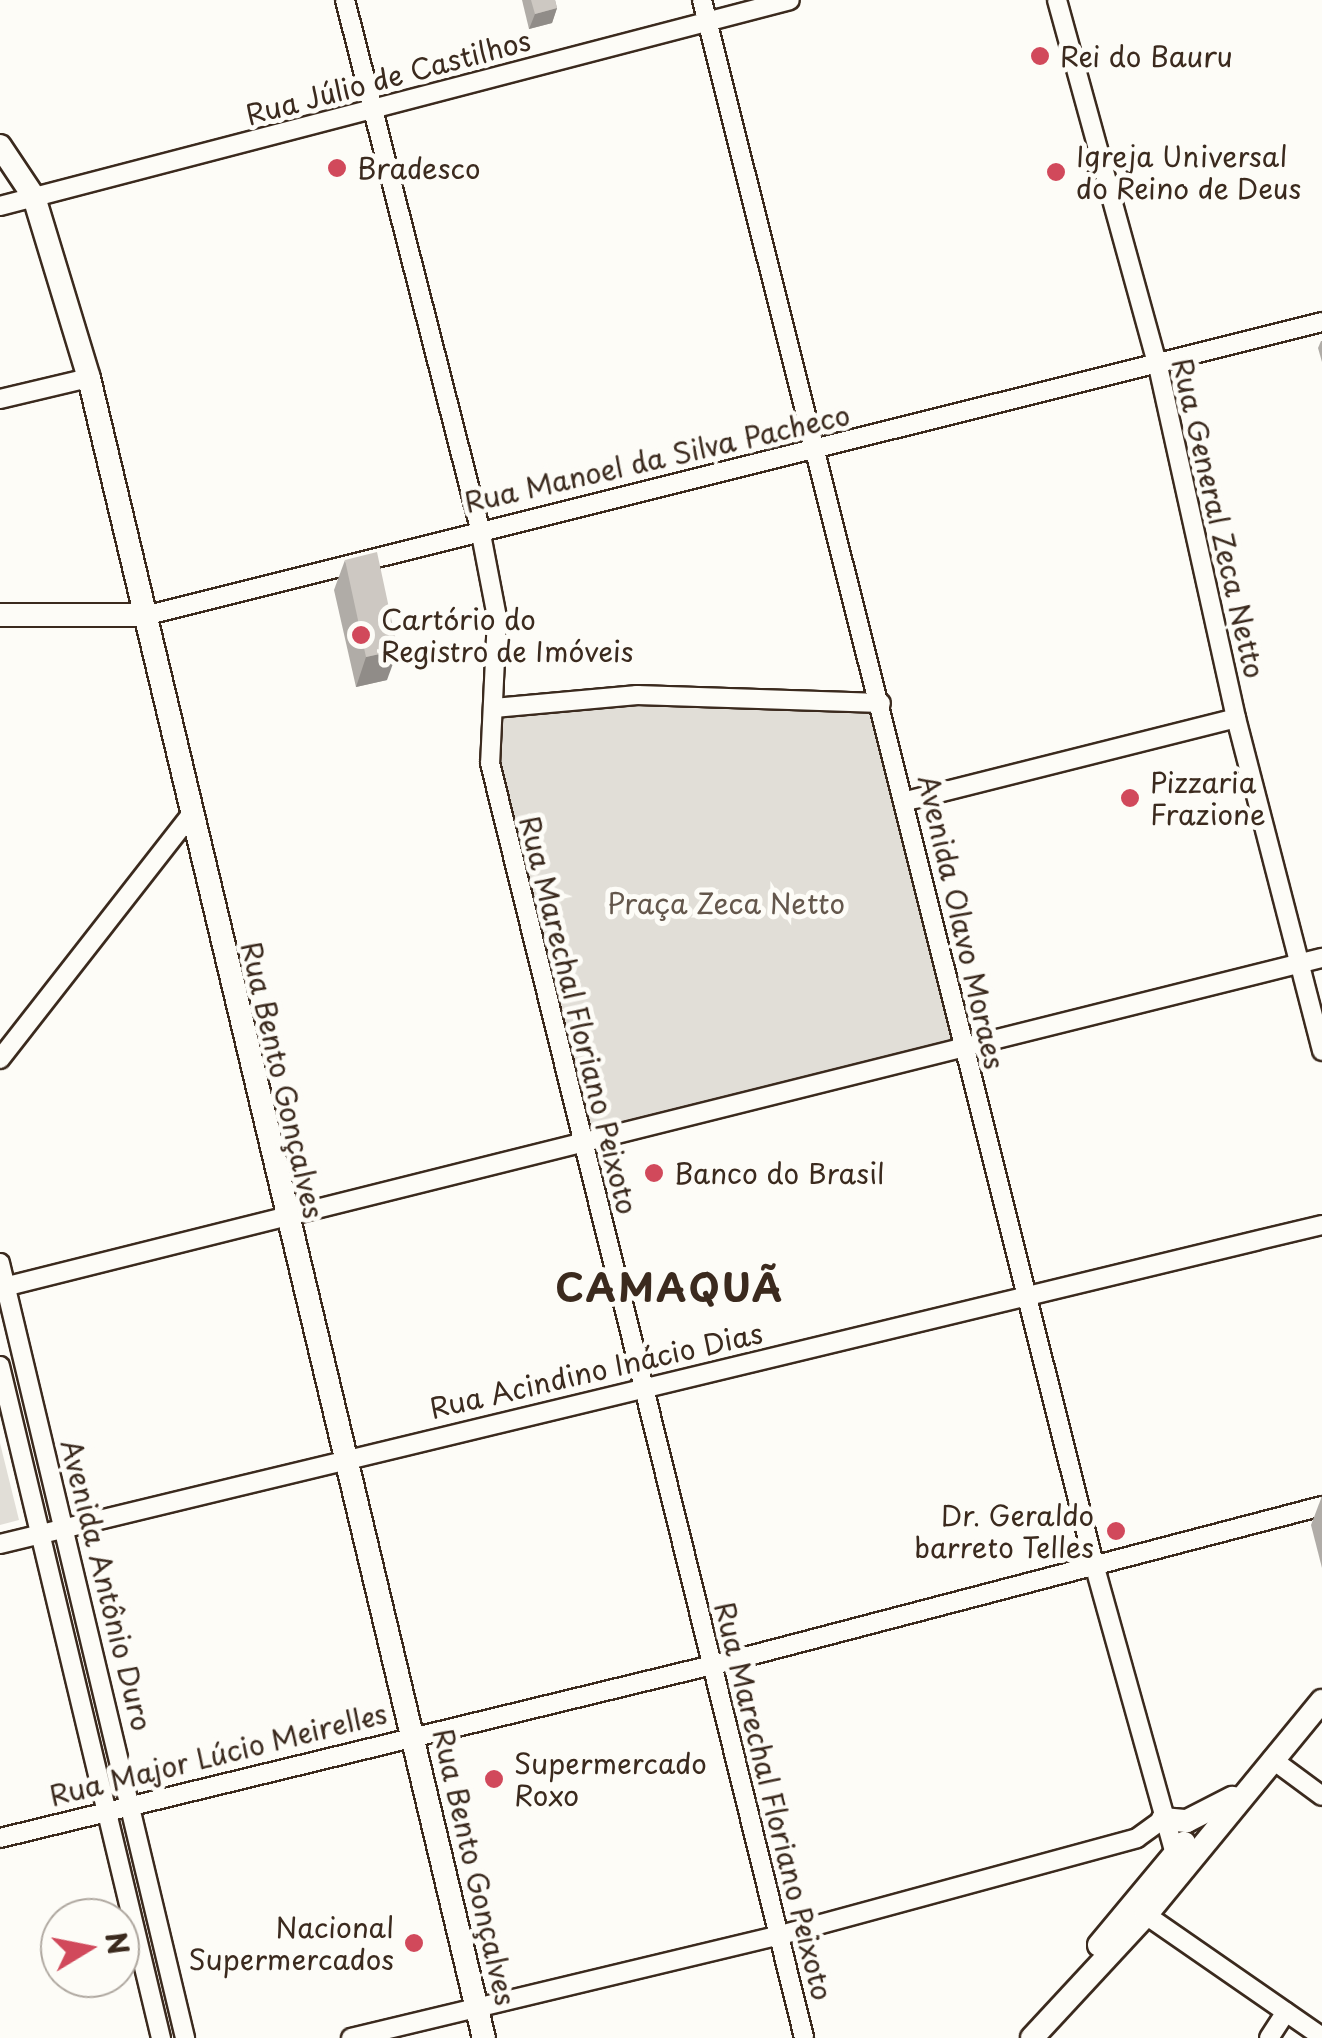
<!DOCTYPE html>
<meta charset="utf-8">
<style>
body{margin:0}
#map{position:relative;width:1322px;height:2038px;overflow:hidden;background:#fdfcf7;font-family:"Playpen Sans",sans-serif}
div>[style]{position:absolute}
.green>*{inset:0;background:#e1ded7}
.roads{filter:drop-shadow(2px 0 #3b2a1e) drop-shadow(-2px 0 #3b2a1e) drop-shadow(0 2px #3b2a1e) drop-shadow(0 -2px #3b2a1e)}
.minor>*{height:18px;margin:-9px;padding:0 9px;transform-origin:9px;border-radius:9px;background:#fdfcf7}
.major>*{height:22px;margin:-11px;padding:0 11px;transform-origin:11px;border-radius:11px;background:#fdfcf7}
.wall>*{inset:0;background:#b0aca7}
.shaded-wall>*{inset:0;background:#908c88}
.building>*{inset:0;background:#cdc8c2}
.dots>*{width:28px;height:28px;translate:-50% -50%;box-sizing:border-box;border:5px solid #fdfcf7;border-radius:50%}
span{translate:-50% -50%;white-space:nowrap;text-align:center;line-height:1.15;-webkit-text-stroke:10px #fdfcf7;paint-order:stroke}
.poi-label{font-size:28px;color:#3b2a1e}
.left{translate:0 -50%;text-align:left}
.right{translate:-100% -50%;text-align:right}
.street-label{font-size:28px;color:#3b2a1e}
.park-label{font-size:28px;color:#64574c}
.district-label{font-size:38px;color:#3b2a1e;font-weight:700;letter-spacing:2.5px}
.north{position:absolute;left:40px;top:1898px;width:100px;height:100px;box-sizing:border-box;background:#fdfcf7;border:2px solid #afa8a0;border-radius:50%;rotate:80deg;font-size:28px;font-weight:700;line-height:40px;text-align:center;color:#3b2a1e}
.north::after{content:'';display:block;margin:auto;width:35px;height:45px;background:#d1495b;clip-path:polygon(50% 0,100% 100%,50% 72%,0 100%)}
</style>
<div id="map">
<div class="green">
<div style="clip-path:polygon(639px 702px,870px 703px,960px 1040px,586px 1136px,496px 760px,498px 714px)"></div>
<div style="clip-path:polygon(0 1443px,19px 1520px,0 1525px)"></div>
</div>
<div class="roads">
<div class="minor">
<div style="left:345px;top:0;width:546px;rotate:75.68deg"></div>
<div style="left:480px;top:529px;width:90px;rotate:79.1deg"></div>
<div style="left:497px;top:617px;width:146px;rotate:92.7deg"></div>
<div style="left:490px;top:763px;width:1313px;rotate:76.16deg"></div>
<div style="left:702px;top:0;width:1612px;rotate:75.93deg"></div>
<div style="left:1094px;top:1564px;width:302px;rotate:74.4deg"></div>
<div style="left:1057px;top:0;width:380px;rotate:74.6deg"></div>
<div style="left:1158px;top:366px;width:361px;rotate:77.5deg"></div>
<div style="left:1236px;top:718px;width:344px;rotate:75.5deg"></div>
<div style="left:0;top:206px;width:816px;rotate:-14.61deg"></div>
<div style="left:0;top:399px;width:91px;rotate:-13.3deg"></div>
<div style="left:148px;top:615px;width:1210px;rotate:-14.01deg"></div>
<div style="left:494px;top:708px;width:144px;rotate:-5.2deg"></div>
<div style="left:637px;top:695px;width:244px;rotate:1.9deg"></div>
<div style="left:906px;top:801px;width:340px;rotate:-14.1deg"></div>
<div style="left:0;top:1059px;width:308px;rotate:-52deg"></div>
<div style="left:0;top:1263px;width:797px;rotate:76.57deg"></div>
<div style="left:0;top:1288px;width:1363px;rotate:-14.02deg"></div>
<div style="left:0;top:1366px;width:691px;rotate:76.53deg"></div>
<div style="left:0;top:1544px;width:1360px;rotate:-13.57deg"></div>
<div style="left:1272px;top:1759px;width:62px;rotate:36.5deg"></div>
<div style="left:0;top:1838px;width:758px;rotate:-13.65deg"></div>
<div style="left:737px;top:1659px;width:605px;rotate:-14.66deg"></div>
<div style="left:1146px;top:1915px;width:214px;rotate:34.7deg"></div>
<div style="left:351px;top:2038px;width:438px;rotate:-13.5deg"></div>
<div style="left:777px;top:1936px;width:373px;rotate:-15.2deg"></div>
<div style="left:1137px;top:1838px;width:32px;rotate:-36deg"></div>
<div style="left:1269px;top:2038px;width:31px;rotate:-57deg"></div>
</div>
<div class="major">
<div style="left:0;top:146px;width:61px;rotate:56.3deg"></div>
<div style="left:34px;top:197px;width:189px;rotate:73.1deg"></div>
<div style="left:89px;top:378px;width:1706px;rotate:76.62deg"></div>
<div style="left:0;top:615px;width:148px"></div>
<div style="left:1163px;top:1819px;width:24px;rotate:5deg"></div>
<div style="left:1187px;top:1821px;width:51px;rotate:-27.1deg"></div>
<div style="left:1099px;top:1945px;width:133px;rotate:-50.2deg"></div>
<div style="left:1032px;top:2038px;width:168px;rotate:-47.2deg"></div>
<div style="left:1146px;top:1915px;width:277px;rotate:-50.6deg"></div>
</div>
</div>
<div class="wall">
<div style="clip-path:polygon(522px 0,555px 0,557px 8px,552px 23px,529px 29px)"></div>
<div style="clip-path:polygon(1321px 341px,1322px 341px,1322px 362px,1318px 348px)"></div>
<div style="clip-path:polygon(345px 560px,387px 680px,356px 687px,334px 590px)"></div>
<div style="clip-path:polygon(1322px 1496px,1322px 1568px,1311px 1525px)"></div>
</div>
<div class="shaded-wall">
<div style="clip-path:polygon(557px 8px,552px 23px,529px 29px,535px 14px)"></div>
<div style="clip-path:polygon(398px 650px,387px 680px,356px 687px,366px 657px)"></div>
</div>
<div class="building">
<div style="clip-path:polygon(531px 0,555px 0,557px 8px,535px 14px)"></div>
<div style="clip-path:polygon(377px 552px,398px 650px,366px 657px,345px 560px)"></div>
</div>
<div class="dots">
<div style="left:1040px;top:56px;background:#d1495b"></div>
<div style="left:337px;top:168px;background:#d1495b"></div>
<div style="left:1056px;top:172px;background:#d1495b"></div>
<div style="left:361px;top:635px;background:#d1495b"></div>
<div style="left:1130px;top:798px;background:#d1495b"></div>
<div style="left:654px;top:1173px;background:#d1495b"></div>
<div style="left:1116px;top:1531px;background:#d1495b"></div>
<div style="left:494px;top:1779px;background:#d1495b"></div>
<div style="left:414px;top:1943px;background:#d1495b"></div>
</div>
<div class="poi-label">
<span class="left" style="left:1060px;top:56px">Rei do Bauru</span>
<span class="left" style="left:1076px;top:172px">Igreja Universal<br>do Reino de Deus</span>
<span class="left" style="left:357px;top:168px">Bradesco</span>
<span class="left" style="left:381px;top:635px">Cartório do<br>Registro de Imóveis</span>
<span class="left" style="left:1150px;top:798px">Pizzaria<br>Frazione</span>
<span class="left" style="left:674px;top:1173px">Banco do Brasil</span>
<span class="right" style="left:1094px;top:1531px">Dr. Geraldo<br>barreto Telles</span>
<span class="left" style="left:514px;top:1779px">Supermercado<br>Roxo</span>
<span class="right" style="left:394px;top:1943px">Nacional<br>Supermercados</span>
</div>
<div class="street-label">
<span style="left:388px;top:77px;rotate:-15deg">Rua Júlio de Castilhos</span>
<span style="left:657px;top:458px;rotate:-13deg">Rua Manoel da Silva Pacheco</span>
<span style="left:1219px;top:518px;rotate:77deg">Rua General Zeca Netto</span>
<span style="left:962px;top:922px;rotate:77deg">Avenida Olavo Moraes</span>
<span style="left:579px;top:1015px;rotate:76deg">Rua Marechal Floriano Peixoto</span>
<span style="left:283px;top:1080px;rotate:77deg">Rua Bento Gonçalves</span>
<span style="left:596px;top:1370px;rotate:-13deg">Rua Acindino Inácio Dias</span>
<span style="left:107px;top:1585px;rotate:76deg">Avenida Antônio Duro</span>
<span style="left:218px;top:1754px;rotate:-14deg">Rua Major Lúcio Meirelles</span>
<span style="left:774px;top:1801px;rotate:76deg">Rua Marechal Floriano Peixoto</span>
<span style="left:475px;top:1867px;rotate:77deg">Rua Bento Gonçalves</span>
</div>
<div class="park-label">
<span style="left:726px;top:903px">Praça Zeca Netto</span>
</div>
<div class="district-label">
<span style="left:670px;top:1287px">CAMAQUÃ</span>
</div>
<div class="north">N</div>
</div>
